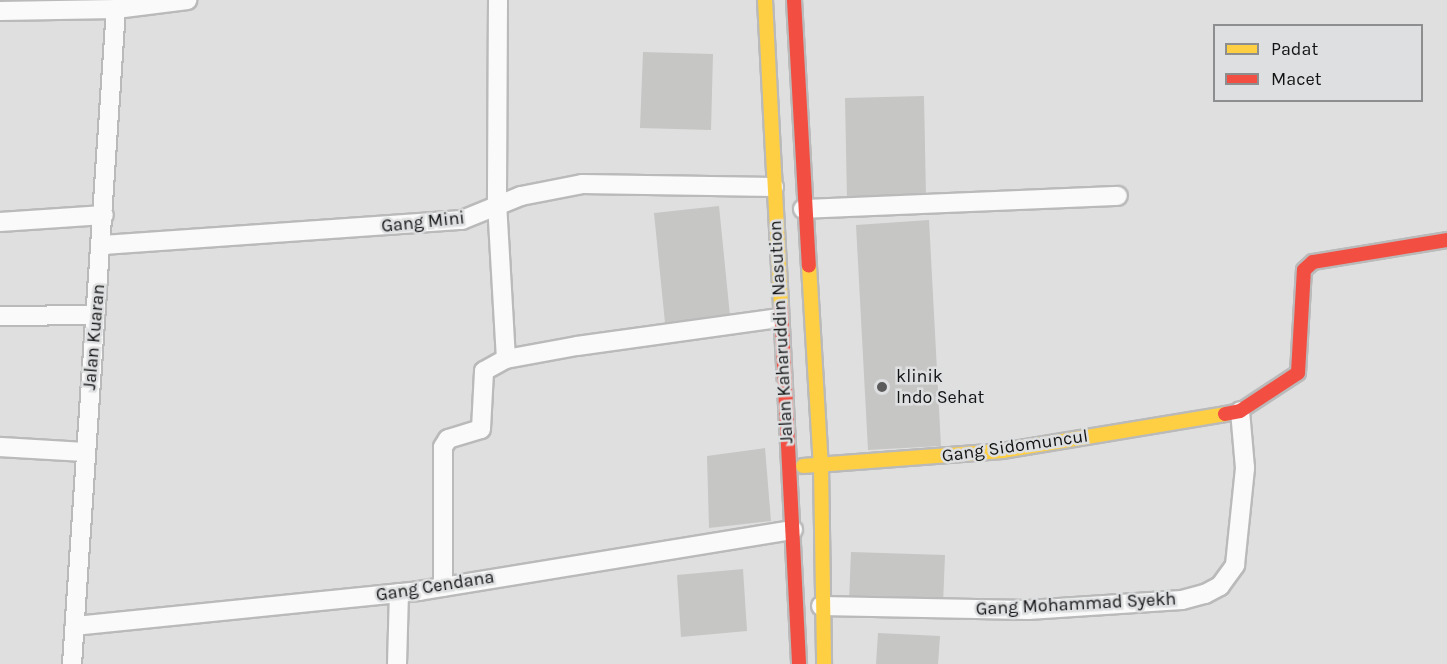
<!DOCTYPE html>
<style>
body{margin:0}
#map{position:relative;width:1447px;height:664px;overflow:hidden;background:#dfdfdf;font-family:Karla,sans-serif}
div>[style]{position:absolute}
.building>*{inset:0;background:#c6c6c5}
.roads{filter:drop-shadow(2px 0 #bababa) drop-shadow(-2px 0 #bababa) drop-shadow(0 2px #bababa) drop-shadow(0 -2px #bababa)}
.street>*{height:18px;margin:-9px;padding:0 9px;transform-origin:9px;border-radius:9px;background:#fafafa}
.slow>*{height:14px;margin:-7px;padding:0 7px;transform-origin:7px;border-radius:7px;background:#ffcf43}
.jam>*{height:14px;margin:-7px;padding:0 7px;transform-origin:7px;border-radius:7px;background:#f24e42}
.dots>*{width:16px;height:16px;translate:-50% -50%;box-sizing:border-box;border:3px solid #dedfe0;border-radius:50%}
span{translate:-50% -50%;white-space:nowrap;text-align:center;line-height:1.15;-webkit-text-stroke:5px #dedfe0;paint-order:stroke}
.street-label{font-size:18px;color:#141415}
.poi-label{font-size:18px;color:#141415}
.left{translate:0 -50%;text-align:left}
.legend{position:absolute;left:1213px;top:24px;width:210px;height:78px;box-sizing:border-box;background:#dedfe0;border:2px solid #8d8e8f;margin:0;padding:8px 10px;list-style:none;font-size:18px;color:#141415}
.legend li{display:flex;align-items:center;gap:12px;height:30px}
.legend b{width:30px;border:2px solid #8d8e8f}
</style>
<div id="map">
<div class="building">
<div style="clip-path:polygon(643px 52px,713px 54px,711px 130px,640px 128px)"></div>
<div style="clip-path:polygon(924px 96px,926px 197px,847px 199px,845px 98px)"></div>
<div style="clip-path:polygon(719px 206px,730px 316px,665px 323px,654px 213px)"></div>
<div style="clip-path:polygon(929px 220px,941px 446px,868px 450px,856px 225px)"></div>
<div style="clip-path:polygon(765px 448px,771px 521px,709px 528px,707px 456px)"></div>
<div style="clip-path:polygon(851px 552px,945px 555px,943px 604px,849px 601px)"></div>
<div style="clip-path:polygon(743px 569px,747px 631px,681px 637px,677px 575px)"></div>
<div style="clip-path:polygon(878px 633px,940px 636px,938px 664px,876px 664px)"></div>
</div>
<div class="roads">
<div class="street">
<div style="left:498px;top:0;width:203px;rotate:90.3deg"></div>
<div style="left:497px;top:203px;width:156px;rotate:86.7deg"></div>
<div style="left:0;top:11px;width:116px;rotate:-1deg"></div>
<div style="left:116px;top:9px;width:72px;rotate:-7.2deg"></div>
<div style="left:803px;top:209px;width:315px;rotate:-2.4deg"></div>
<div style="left:0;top:222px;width:104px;rotate:-3.9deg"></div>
<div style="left:103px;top:245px;width:360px;rotate:-4deg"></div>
<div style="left:462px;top:220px;width:64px;rotate:-22.1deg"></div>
<div style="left:521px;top:196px;width:62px;rotate:-11.1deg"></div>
<div style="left:582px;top:184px;width:192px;rotate:0.9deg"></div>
<div style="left:0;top:316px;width:95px;rotate:-0.6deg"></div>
<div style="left:0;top:447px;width:84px;rotate:3.4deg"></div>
<div style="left:443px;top:587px;width:140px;rotate:-90deg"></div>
<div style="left:443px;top:447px;width:9px;rotate:-58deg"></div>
<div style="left:448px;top:439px;width:34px;rotate:-17deg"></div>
<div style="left:481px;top:429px;width:58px;rotate:-87deg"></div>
<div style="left:484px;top:371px;width:25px;rotate:-29deg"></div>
<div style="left:506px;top:359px;width:72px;rotate:-10.4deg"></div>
<div style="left:577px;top:346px;width:203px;rotate:-7.9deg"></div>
<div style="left:821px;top:606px;width:207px;rotate:1.1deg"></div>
<div style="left:1028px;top:610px;width:154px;rotate:-3.7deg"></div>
<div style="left:1182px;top:600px;width:24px;rotate:-15deg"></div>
<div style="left:1205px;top:594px;width:17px;rotate:-28deg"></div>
<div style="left:1220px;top:586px;width:26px;rotate:-54deg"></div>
<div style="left:1235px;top:565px;width:98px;rotate:-84.1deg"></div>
<div style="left:1245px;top:468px;width:57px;rotate:-95deg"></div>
<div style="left:75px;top:626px;width:346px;rotate:-5.8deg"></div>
<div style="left:419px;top:591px;width:379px;rotate:-9.3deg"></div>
<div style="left:72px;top:664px;width:656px;rotate:-86.16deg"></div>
<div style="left:397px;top:664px;width:71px;rotate:-88.4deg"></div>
</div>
<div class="slow">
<div style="left:765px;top:0;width:307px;rotate:87deg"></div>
<div style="left:809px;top:266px;width:200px;rotate:86.6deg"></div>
<div style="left:821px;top:466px;width:198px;rotate:89.1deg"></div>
<div style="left:803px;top:466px;width:200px;rotate:-4.3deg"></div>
<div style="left:1002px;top:451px;width:226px;rotate:-9.4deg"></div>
</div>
<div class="jam">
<div style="left:794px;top:0;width:266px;rotate:86.8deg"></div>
<div style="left:781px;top:307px;width:357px;rotate:87.1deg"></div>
<div style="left:1225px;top:414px;width:15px;rotate:-11deg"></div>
<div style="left:1240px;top:411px;width:69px;rotate:-33.2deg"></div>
<div style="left:1298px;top:373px;width:103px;rotate:-86.7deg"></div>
<div style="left:1304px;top:270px;width:12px;rotate:-42deg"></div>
<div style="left:1313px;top:262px;width:136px;rotate:-9.3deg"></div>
</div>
</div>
<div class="dots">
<div style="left:882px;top:387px;background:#5b5b5c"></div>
</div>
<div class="street-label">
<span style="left:423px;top:222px;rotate:-6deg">Gang Mini</span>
<span style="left:781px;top:332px;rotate:-93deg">Jalan Kaharuddin Nasution</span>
<span style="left:94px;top:337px;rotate:-85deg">Jalan Kuaran</span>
<span style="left:1015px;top:446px;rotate:-8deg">Gang Sidomuncul</span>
<span style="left:435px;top:586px;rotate:-9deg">Gang Cendana</span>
<span style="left:1076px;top:604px;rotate:-3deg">Gang Mohammad Syekh</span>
</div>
<div class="poi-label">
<span class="left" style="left:896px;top:387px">klinik<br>Indo Sehat</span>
</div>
<ul class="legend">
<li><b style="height:8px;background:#ffcf43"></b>Padat</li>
<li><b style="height:8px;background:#f24e42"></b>Macet</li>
</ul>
</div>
